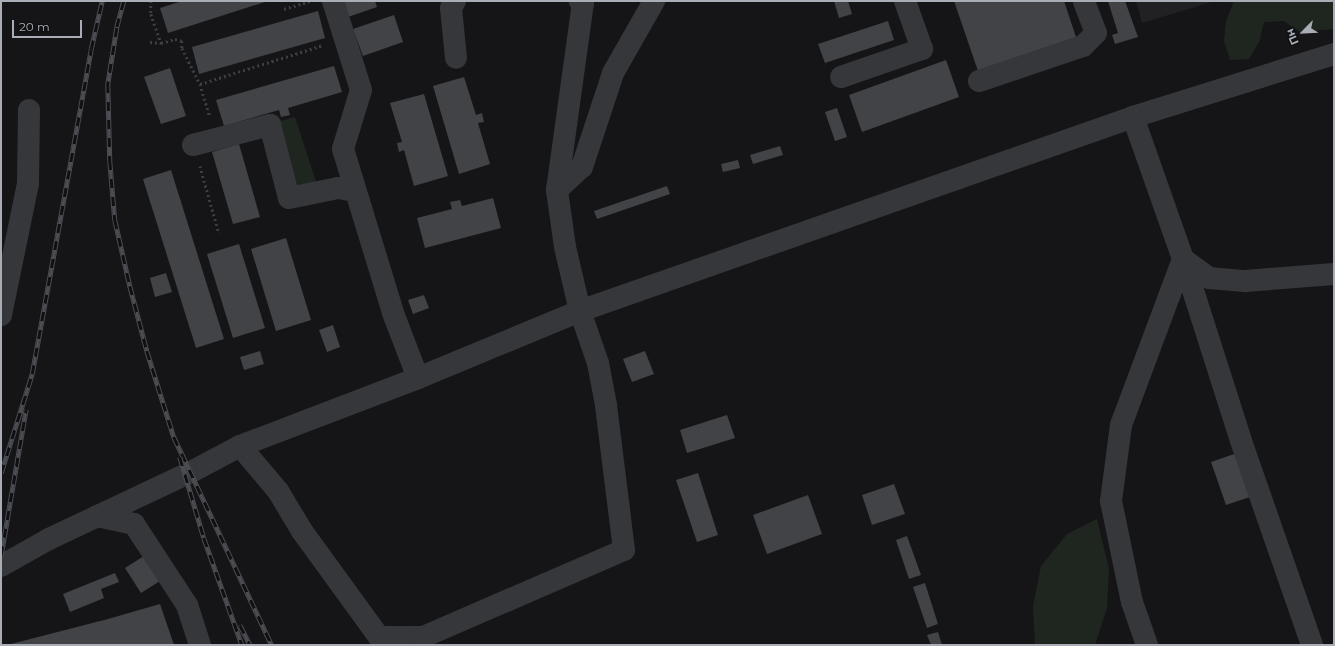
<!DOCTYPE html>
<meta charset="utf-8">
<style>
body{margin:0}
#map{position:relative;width:1335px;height:646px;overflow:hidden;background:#151517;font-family:Montserrat,sans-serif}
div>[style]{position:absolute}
.built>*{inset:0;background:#212124}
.green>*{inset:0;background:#1f2620}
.building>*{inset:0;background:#424347}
.path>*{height:2.5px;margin-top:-1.25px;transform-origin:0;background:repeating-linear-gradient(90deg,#3c3e42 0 2px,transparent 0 5px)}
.minor>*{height:22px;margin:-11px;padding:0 11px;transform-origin:11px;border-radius:11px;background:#36373b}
.rail>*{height:4.5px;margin-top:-2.25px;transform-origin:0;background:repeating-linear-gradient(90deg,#101012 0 9px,#4b4d52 0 18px);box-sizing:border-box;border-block:1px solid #4b4d52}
span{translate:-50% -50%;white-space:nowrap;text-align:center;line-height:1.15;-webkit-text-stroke:3.5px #101012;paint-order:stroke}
.frame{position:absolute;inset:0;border:2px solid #a8adb6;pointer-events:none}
.north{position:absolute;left:1283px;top:12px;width:40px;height:40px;-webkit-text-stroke:3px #101012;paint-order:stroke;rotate:246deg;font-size:11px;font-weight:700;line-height:16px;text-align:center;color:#a8adb6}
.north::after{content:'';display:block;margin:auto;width:14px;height:18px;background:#a8adb6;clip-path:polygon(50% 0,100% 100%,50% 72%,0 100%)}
.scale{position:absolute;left:12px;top:20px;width:70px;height:18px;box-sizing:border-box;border:2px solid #a8adb6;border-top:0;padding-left:5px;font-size:12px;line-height:14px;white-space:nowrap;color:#a8adb6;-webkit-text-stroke:3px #101012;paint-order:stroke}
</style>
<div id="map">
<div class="built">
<div style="clip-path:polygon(1136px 1px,1215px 1px,1142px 23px)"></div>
</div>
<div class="green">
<div style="clip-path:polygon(1234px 1px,1334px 1px,1334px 29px,1300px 32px,1284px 21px,1264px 22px,1259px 42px,1249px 59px,1230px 60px,1224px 41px,1226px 21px)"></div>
<div style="clip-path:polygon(295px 117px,317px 185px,299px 192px,277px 122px)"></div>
<div style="clip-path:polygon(1097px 519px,1109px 569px,1107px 608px,1095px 645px,1035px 645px,1033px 606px,1041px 566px,1067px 534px)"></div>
</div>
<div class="building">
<div style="clip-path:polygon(182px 1px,268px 1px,168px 33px,160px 8px)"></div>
<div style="clip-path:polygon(343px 1px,375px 1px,377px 7px,348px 17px)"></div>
<div style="clip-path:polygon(834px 1px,848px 1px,852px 14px,839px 18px)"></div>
<div style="clip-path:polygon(954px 1px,1064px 1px,1076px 37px,978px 71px)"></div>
<div style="clip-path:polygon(1108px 1px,1125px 1px,1138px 37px,1115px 44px,1112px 35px,1118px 33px)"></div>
<div style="clip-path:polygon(318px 11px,325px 38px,199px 74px,192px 47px)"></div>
<div style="clip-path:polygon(394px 15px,403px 42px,363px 56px,353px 29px)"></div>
<div style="clip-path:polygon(888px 21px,894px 40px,825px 63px,818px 44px)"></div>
<div style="clip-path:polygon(946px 60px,959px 97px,862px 132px,849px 95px)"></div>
<div style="clip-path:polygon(334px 66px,342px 92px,288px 108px,290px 115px,281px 117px,279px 110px,224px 126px,216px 100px)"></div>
<div style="clip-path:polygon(170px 68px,186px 116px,161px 124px,144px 77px)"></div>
<div style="clip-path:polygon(464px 77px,476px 115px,482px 113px,484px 122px,478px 123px,490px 164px,459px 174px,433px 86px)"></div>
<div style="clip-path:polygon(424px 94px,448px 176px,414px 186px,404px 150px,399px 152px,397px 143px,402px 142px,390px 103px)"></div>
<div style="clip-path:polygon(837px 108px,847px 137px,835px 141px,825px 112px)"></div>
<div style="clip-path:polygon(239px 144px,260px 217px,233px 224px,212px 152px)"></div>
<div style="clip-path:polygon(780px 146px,783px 155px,753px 164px,750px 155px)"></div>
<div style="clip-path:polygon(738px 160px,740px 168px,723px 172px,721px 164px)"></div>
<div style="clip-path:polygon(171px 170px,224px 339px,196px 348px,143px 179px)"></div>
<div style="clip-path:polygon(667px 186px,670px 194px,597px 219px,594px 211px)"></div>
<div style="clip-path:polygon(493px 198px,501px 228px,425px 248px,417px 218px,452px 209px,450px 202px,460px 200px,462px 206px)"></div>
<div style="clip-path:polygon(286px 238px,311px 320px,276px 331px,251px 249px)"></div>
<div style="clip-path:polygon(239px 244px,265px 328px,233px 338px,207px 254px)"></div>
<div style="clip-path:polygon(166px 273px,172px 292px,155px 297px,150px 278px)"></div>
<div style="clip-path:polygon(424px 295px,429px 308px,413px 314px,408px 300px)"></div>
<div style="clip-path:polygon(333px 325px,340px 347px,327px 352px,319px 330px)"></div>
<div style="clip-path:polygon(260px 351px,264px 364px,244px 370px,240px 357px)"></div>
<div style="clip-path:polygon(645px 351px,654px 374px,632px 382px,623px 359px)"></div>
<div style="clip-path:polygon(727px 415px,735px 438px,687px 453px,680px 430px)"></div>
<div style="clip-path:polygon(1237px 453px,1253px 496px,1226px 505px,1211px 462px)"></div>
<div style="clip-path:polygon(698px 473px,718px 535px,697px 542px,676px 480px)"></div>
<div style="clip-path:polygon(894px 484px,905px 514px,872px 525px,862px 495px)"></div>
<div style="clip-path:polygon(808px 495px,822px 534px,767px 554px,753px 515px)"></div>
<div style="clip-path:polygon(907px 536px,921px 575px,909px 579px,896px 540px)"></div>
<div style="clip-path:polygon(144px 556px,160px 581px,141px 593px,125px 568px)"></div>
<div style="clip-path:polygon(115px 573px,119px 582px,101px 589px,104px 598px,70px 612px,63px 594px)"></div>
<div style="clip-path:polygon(925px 583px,938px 624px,927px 628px,913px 587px)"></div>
<div style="clip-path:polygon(160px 604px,174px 645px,7px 645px,108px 619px)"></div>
<div style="clip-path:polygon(938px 632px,942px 645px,931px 645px,927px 635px)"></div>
</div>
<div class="path">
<div style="left:151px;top:1px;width:13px;rotate:90deg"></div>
<div style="left:151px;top:14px;width:31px;rotate:71deg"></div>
<div style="left:284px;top:9px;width:28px;rotate:-17deg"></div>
<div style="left:150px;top:42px;width:11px;rotate:5deg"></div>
<div style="left:161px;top:43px;width:15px;rotate:-16deg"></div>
<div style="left:175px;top:39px;width:7px;rotate:16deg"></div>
<div style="left:182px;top:41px;width:7px;rotate:90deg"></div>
<div style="left:182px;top:48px;width:40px;rotate:63.4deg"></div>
<div style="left:200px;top:84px;width:34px;rotate:73deg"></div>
<div style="left:200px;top:84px;width:129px;rotate:-17.6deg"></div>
<div style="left:200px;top:166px;width:70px;rotate:74.2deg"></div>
</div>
<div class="minor">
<div style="left:333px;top:1px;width:93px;rotate:72.5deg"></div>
<div style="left:361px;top:90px;width:62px;rotate:107deg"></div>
<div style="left:343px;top:149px;width:171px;rotate:73deg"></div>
<div style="left:393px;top:313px;width:70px;rotate:69deg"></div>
<div style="left:455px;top:1px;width:8px;rotate:120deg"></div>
<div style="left:451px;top:8px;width:50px;rotate:84.3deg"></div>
<div style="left:841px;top:77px;width:86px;rotate:-19.1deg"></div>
<div style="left:922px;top:49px;width:51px;rotate:-109.5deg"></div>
<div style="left:979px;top:81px;width:110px;rotate:-18.6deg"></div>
<div style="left:1083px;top:46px;width:18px;rotate:-45deg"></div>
<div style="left:1096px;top:33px;width:34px;rotate:-111deg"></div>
<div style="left:1133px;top:117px;width:211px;rotate:-17.4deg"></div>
<div style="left:193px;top:145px;width:80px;rotate:-14.6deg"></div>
<div style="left:270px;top:125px;width:75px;rotate:75.4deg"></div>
<div style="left:289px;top:198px;width:50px;rotate:-11.5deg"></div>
<div style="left:338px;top:188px;width:17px;rotate:10deg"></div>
<div style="left:557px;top:190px;width:34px;rotate:-43deg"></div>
<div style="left:582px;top:167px;width:99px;rotate:-71.7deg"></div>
<div style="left:613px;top:73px;width:83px;rotate:-60.3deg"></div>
<div style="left:1183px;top:259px;width:191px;rotate:72.3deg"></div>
<div style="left:1241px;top:441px;width:216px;rotate:70.8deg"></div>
<div style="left:1183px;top:259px;width:32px;rotate:36deg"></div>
<div style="left:1209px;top:278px;width:36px;rotate:5deg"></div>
<div style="left:1245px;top:281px;width:89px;rotate:-4.5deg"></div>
<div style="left:1px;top:315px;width:135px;rotate:-78.4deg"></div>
<div style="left:28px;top:183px;width:73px;rotate:-89.2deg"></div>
<div style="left:240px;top:446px;width:59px;rotate:49.8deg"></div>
<div style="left:278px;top:491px;width:47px;rotate:59deg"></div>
<div style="left:302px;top:531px;width:131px;rotate:54deg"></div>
<div style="left:379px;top:637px;width:44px"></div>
<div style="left:423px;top:637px;width:219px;rotate:-23.4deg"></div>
<div style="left:624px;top:550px;width:146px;rotate:-97.1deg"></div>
<div style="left:606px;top:405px;width:43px;rotate:-100.8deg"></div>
<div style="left:598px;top:363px;width:55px;rotate:-109.1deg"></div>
<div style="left:580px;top:311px;width:66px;rotate:-103.2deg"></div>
<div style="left:565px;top:247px;width:58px;rotate:-98deg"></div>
<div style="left:557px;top:190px;width:189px;rotate:-82.1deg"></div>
<div style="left:583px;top:3px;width:4px;rotate:-146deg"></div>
<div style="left:97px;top:516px;width:38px;rotate:12deg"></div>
<div style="left:134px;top:524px;width:97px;rotate:56.8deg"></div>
<div style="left:187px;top:605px;width:42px;rotate:72deg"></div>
<div style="left:1px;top:566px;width:55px;rotate:-29.4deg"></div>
<div style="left:49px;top:539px;width:157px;rotate:-25.3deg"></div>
<div style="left:191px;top:472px;width:55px;rotate:-28deg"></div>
<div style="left:240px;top:446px;width:191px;rotate:-20.9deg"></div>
<div style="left:418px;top:378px;width:175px;rotate:-22.5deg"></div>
<div style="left:580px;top:311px;width:586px;rotate:-19.33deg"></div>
<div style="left:1133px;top:117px;width:151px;rotate:70.6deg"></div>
<div style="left:1183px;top:259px;width:177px;rotate:110.5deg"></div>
<div style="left:1121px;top:425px;width:77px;rotate:97.5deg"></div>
<div style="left:1111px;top:501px;width:103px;rotate:78.3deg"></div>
<div style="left:1132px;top:602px;width:46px;rotate:70.8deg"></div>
</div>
<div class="rail">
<div style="left:124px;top:1px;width:28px;rotate:105deg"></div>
<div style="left:117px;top:28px;width:57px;rotate:99.1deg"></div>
<div style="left:108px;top:84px;width:77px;rotate:88.5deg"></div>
<div style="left:110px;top:161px;width:59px;rotate:85.2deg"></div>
<div style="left:115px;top:220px;width:68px;rotate:77.2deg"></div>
<div style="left:130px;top:286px;width:67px;rotate:75.3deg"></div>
<div style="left:147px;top:351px;width:90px;rotate:72.6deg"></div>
<div style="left:174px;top:437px;width:230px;rotate:64.8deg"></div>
<div style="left:180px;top:457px;width:84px;rotate:73.5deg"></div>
<div style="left:204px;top:538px;width:114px;rotate:70.4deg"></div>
<div style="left:1px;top:473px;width:104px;rotate:-72.6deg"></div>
<div style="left:32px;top:374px;width:330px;rotate:-79.7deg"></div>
<div style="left:91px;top:49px;width:49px;rotate:-77.1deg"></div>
<div style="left:1px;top:555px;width:148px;rotate:-80.3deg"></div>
<div style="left:240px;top:625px;width:22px;rotate:63deg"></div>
</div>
<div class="frame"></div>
<div class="north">Пн</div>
<div class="scale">20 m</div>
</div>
